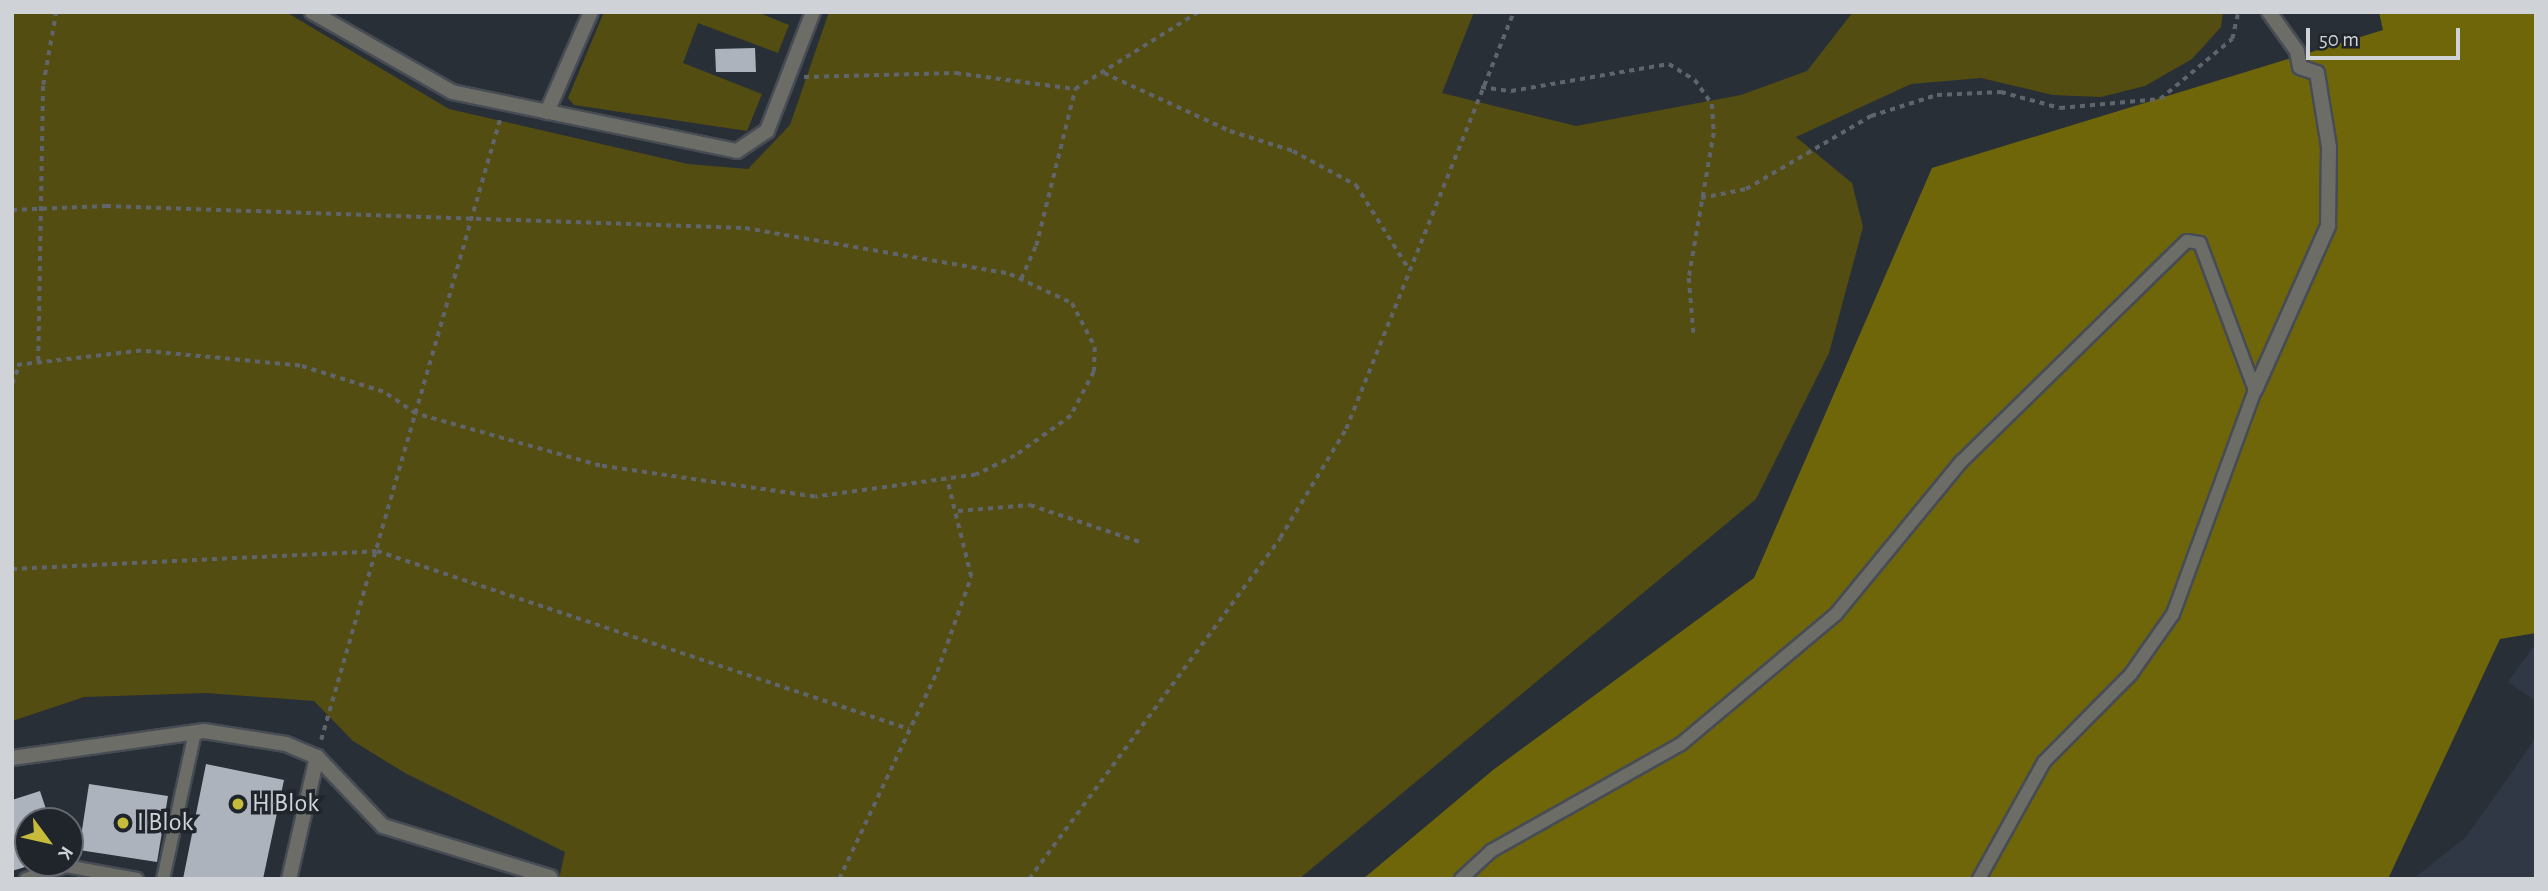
<!DOCTYPE html>
<style>
body{margin:0}
#map{position:relative;width:2548px;height:891px;overflow:hidden;background:#292f37;font-family:"Alegreya Sans",sans-serif}
div>[style]{position:absolute}
.built>*{inset:0;background:#303846}
.green>*{inset:0;background:#534d12}
.forest>*{inset:0;background:#6f660a}
.building>*{inset:0;background:#acb3bd}
.path>*{height:3.5px;margin-top:-1.75px;transform-origin:0;background:repeating-linear-gradient(90deg,#60656c 0 5px,transparent 0 10px)}
.roads{filter:drop-shadow(2px 0 #474c54) drop-shadow(-2px 0 #474c54) drop-shadow(0 2px #474c54) drop-shadow(0 -2px #474c54)}
.lane>*{height:12px;margin:-6px;padding:0 6px;transform-origin:6px;border-radius:6px;background:#6d6d68}
.street>*{height:14px;margin:-7px;padding:0 7px;transform-origin:7px;border-radius:7px;background:#6d6d68}
.dots>*{width:19px;height:19px;translate:-50% -50%;box-sizing:border-box;border:4px solid #20252c;border-radius:50%}
span{translate:-50% -50%;white-space:nowrap;text-align:center;line-height:1.15;-webkit-text-stroke:7px #20252c;paint-order:stroke}
.poi-label{font-size:26px;color:#cfd2d7}
.left{translate:0 -50%;text-align:left}
.frame{position:absolute;inset:0;border:14px solid #cfd2d7;pointer-events:none}
.north{position:absolute;left:14px;top:807px;width:70px;height:70px;box-sizing:border-box;background:#20252c;border:2px solid #666a70;border-radius:50%;rotate:123deg;font-size:19px;font-weight:700;line-height:28px;text-align:center;color:#cfd2d7}
.north::after{content:'';display:block;margin:auto;width:24px;height:32px;background:#c7bb3b;clip-path:polygon(50% 0,100% 100%,50% 72%,0 100%)}
.scale{position:absolute;left:2306px;top:28px;width:154px;height:32px;box-sizing:border-box;border:4px solid #cfd2d7;border-top:0;padding-left:9px;font-size:21px;line-height:24px;white-space:nowrap;color:#cfd2d7;-webkit-text-stroke:5px #20252c;paint-order:stroke}
</style>
<div id="map">
<div class="built">
<div style="clip-path:polygon(2536px 643px,2536px 701px,2508px 682px)"></div>
<div style="clip-path:polygon(2536px 738px,2536px 879px,2413px 879px,2466px 837px)"></div>
</div>
<div class="green">
<div style="clip-path:polygon(12px 12px,286px 12px,449px 109px,688px 164px,748px 169px,790px 125px,829px 12px,1474px 12px,1442px 93px,1576px 126px,1741px 95px,1807px 71px,1853px 12px,2223px 12px,2221px 27px,2192px 59px,2145px 86px,2101px 97px,2053px 95px,1981px 78px,1911px 84px,1796px 137px,1852px 183px,1863px 227px,1829px 353px,1756px 499px,1299px 879px,559px 879px,565px 852px,405px 773px,353px 741px,314px 701px,206px 693px,84px 697px,12px 721px)"></div>
<div style="clip-path:polygon(604px 12px,757px 12px,789px 25px,778px 53px,698px 23px,683px 63px,762px 94px,747px 131px,574px 105px,568px 98px)"></div>
</div>
<div class="forest">
<div style="clip-path:polygon(2379px 12px,2536px 12px,2536px 633px,2500px 639px,2388px 879px,1363px 879px,1493px 770px,1754px 578px,1932px 168px,2383px 30px)"></div>
</div>
<div class="building">
<div style="clip-path:polygon(755px 48px,756px 72px,716px 72px,715px 49px)"></div>
<div style="clip-path:polygon(206px 764px,284px 780px,263px 879px,183px 879px)"></div>
<div style="clip-path:polygon(89px 784px,168px 796px,157px 862px,79px 850px)"></div>
<div style="clip-path:polygon(40px 791px,50px 821px,28px 821px,28px 866px,12px 871px,12px 800px)"></div>
</div>
<div class="path">
<div style="left:1104px;top:73px;width:139px;rotate:24.7deg"></div>
<div style="left:1230px;top:131px;width:66px;rotate:17.6deg"></div>
<div style="left:1293px;top:151px;width:72px;rotate:28.4deg"></div>
<div style="left:1356px;top:185px;width:99px;rotate:57.8deg"></div>
<div style="left:804px;top:77px;width:152px;rotate:-1.5deg"></div>
<div style="left:956px;top:73px;width:120px;rotate:7.7deg"></div>
<div style="left:1075px;top:89px;width:145px;rotate:-32deg"></div>
<div style="left:1481px;top:87px;width:30px;rotate:8deg"></div>
<div style="left:1511px;top:91px;width:160px;rotate:-9.7deg"></div>
<div style="left:1669px;top:64px;width:31px;rotate:32deg"></div>
<div style="left:1695px;top:80px;width:29px;rotate:55deg"></div>
<div style="left:1712px;top:104px;width:29px;rotate:86deg"></div>
<div style="left:1714px;top:133px;width:147px;rotate:99.8deg"></div>
<div style="left:1689px;top:278px;width:59px;rotate:85.2deg"></div>
<div style="left:1701px;top:198px;width:46px;rotate:-11.3deg"></div>
<div style="left:1746px;top:189px;width:145px;rotate:-30.3deg"></div>
<div style="left:1871px;top:116px;width:69px;rotate:-17.7deg"></div>
<div style="left:1937px;top:95px;width:64px;rotate:-2.7deg"></div>
<div style="left:2001px;top:92px;width:61px;rotate:15.2deg"></div>
<div style="left:2060px;top:108px;width:100px;rotate:-5.1deg"></div>
<div style="left:2160px;top:99px;width:94px;rotate:-39.8deg"></div>
<div style="left:2232px;top:39px;width:28px;rotate:-77deg"></div>
<div style="left:12px;top:210px;width:94px;rotate:-2.4deg"></div>
<div style="left:106px;top:206px;width:639px;rotate:1.97deg"></div>
<div style="left:745px;top:228px;width:269px;rotate:9.8deg"></div>
<div style="left:1010px;top:274px;width:68px;rotate:25.1deg"></div>
<div style="left:1072px;top:303px;width:50px;rotate:62.4deg"></div>
<div style="left:1095px;top:347px;width:25px;rotate:92deg"></div>
<div style="left:1094px;top:372px;width:50px;rotate:117.6deg"></div>
<div style="left:1071px;top:416px;width:69px;rotate:144.5deg"></div>
<div style="left:1015px;top:456px;width:43px;rotate:154deg"></div>
<div style="left:976px;top:475px;width:162px;rotate:172.2deg"></div>
<div style="left:815px;top:497px;width:217px;rotate:-171.8deg"></div>
<div style="left:600px;top:466px;width:191px;rotate:-164.2deg"></div>
<div style="left:416px;top:414px;width:40px;rotate:-146deg"></div>
<div style="left:383px;top:392px;width:87px;rotate:-162.6deg"></div>
<div style="left:300px;top:366px;width:160px;rotate:-174.6deg"></div>
<div style="left:141px;top:351px;width:130px;rotate:173.4deg"></div>
<div style="left:1021px;top:279px;width:36px;rotate:-66deg"></div>
<div style="left:1036px;top:246px;width:162px;rotate:-76deg"></div>
<div style="left:38px;top:361px;width:276px;rotate:-89deg"></div>
<div style="left:43px;top:85px;width:74px;rotate:-79.9deg"></div>
<div style="left:12px;top:384px;width:22px;rotate:-69deg"></div>
<div style="left:958px;top:511px;width:72px;rotate:-4.8deg"></div>
<div style="left:1030px;top:505px;width:116px;rotate:18.6deg"></div>
<div style="left:12px;top:569px;width:365px;rotate:-2.8deg"></div>
<div style="left:377px;top:551px;width:561px;rotate:18.5deg"></div>
<div style="left:321px;top:740px;width:646px;rotate:-73.92deg"></div>
<div style="left:839px;top:879px;width:229px;rotate:-64.7deg"></div>
<div style="left:937px;top:672px;width:101px;rotate:-70.3deg"></div>
<div style="left:971px;top:577px;width:100px;rotate:-103.9deg"></div>
<div style="left:1029px;top:879px;width:423px;rotate:-53.6deg"></div>
<div style="left:1280px;top:538px;width:127px;rotate:-58.8deg"></div>
<div style="left:1346px;top:429px;width:450px;rotate:-68.1deg"></div>
</div>
<div class="roads">
<div class="lane">
<div style="left:26px;top:879px;width:42px;rotate:-18deg"></div>
<div style="left:66px;top:866px;width:72px;rotate:10.4deg"></div>
<div style="left:163px;top:879px;width:150px;rotate:-77.7deg"></div>
<div style="left:1461px;top:879px;width:41px;rotate:-43deg"></div>
<div style="left:1491px;top:851px;width:218px;rotate:-29.4deg"></div>
<div style="left:1681px;top:744px;width:202px;rotate:-40deg"></div>
<div style="left:1836px;top:614px;width:197px;rotate:-50.6deg"></div>
<div style="left:1961px;top:462px;width:316px;rotate:-44.4deg"></div>
<div style="left:2187px;top:241px;width:13px;rotate:9deg"></div>
<div style="left:2200px;top:243px;width:157px;rotate:69.5deg"></div>
<div style="left:2255px;top:390px;width:239px;rotate:110.1deg"></div>
<div style="left:2173px;top:614px;width:73px;rotate:125deg"></div>
<div style="left:2131px;top:674px;width:124px;rotate:134.7deg"></div>
<div style="left:2044px;top:762px;width:134px;rotate:119.1deg"></div>
</div>
<div class="street">
<div style="left:312px;top:12px;width:161px;rotate:29.7deg"></div>
<div style="left:452px;top:92px;width:291px;rotate:11.7deg"></div>
<div style="left:737px;top:151px;width:36px;rotate:-34deg"></div>
<div style="left:767px;top:131px;width:128px;rotate:-68.9deg"></div>
<div style="left:547px;top:112px;width:109px;rotate:-66.3deg"></div>
<div style="left:2255px;top:390px;width:180px;rotate:-66deg"></div>
<div style="left:2328px;top:226px;width:79px;rotate:-89.3deg"></div>
<div style="left:2329px;top:147px;width:75px;rotate:-99.2deg"></div>
<div style="left:2317px;top:73px;width:18px;rotate:-161deg"></div>
<div style="left:2300px;top:67px;width:16px;rotate:-101deg"></div>
<div style="left:2297px;top:51px;width:48px;rotate:-125.7deg"></div>
<div style="left:317px;top:757px;width:95px;rotate:46.3deg"></div>
<div style="left:383px;top:826px;width:175px;rotate:17deg"></div>
<div style="left:12px;top:758px;width:194px;rotate:-8deg"></div>
<div style="left:204px;top:731px;width:83px;rotate:9deg"></div>
<div style="left:286px;top:744px;width:34px;rotate:23deg"></div>
<div style="left:317px;top:757px;width:125px;rotate:102.9deg"></div>
</div>
</div>
<div class="dots">
<div style="left:238px;top:804px;background:#c7bb3b"></div>
<div style="left:123px;top:823px;background:#c7bb3b"></div>
</div>
<div class="poi-label">
<span class="left" style="left:252px;top:804px">H Blok</span>
<span class="left" style="left:137px;top:823px">I Blok</span>
</div>
<div class="frame"></div>
<div class="north">K</div>
<div class="scale">50 m</div>
</div>
